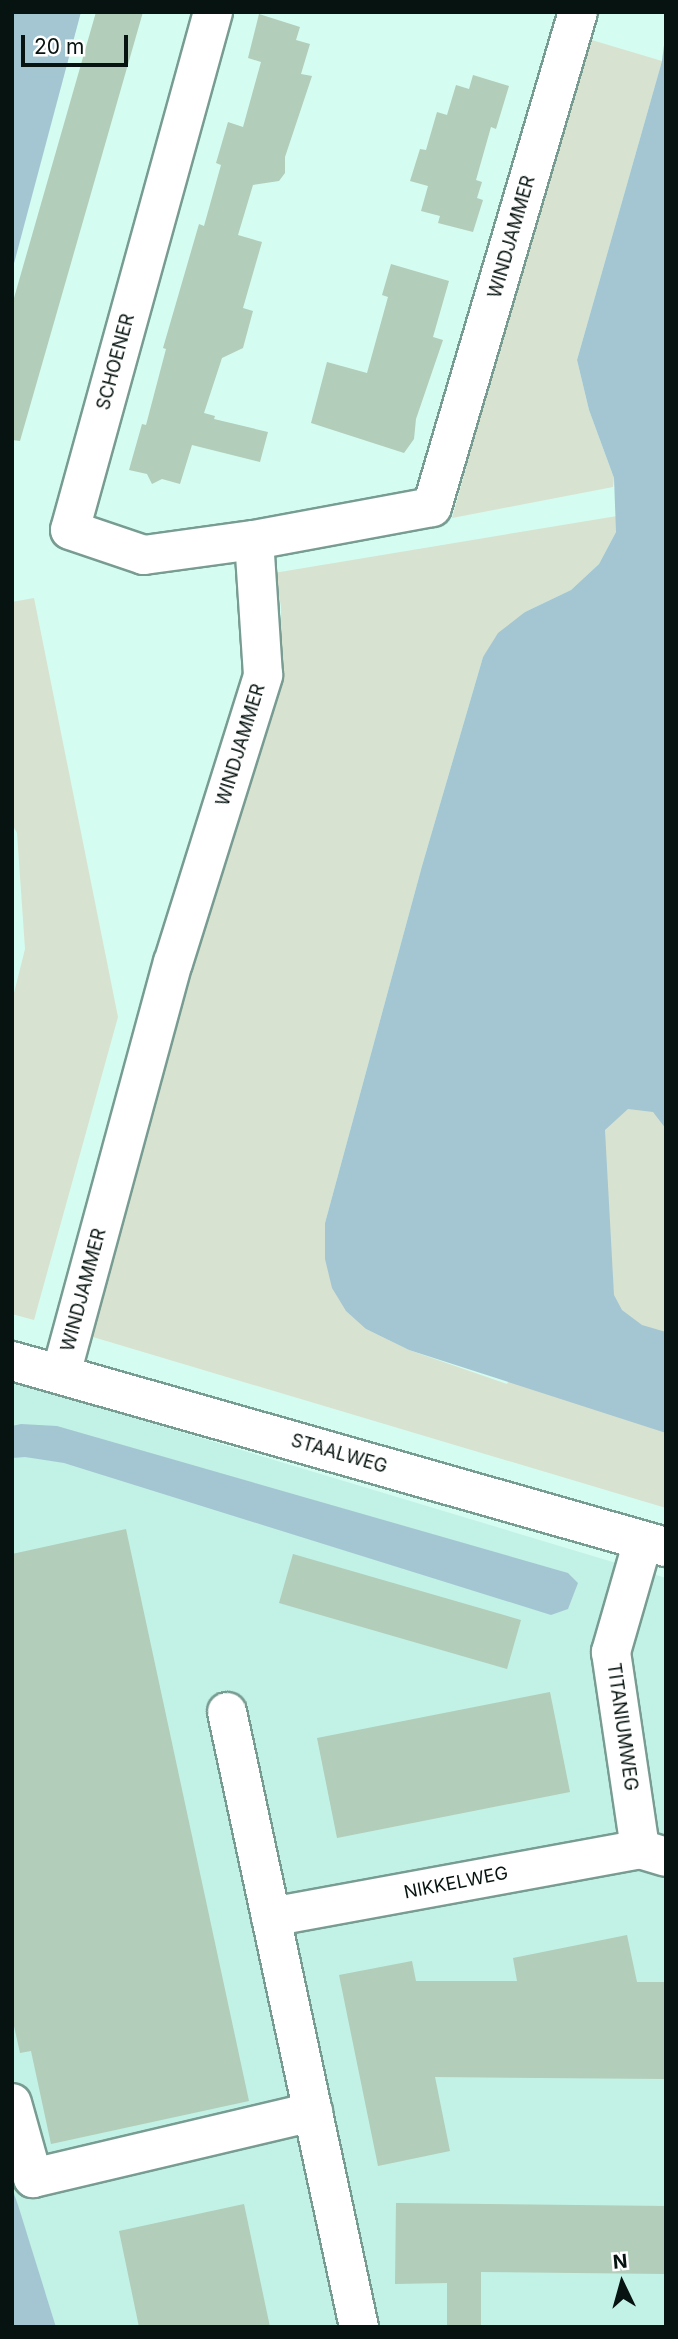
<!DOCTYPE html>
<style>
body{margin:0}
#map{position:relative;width:678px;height:2339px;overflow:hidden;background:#d5fcf1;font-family:Inter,sans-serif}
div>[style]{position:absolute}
.built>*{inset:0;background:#c2f1e5}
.green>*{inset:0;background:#d8e2d0}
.water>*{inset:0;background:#a4c6d2}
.building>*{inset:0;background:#b2cdb9}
.roads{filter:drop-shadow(2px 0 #789c92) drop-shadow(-2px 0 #789c92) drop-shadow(0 2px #789c92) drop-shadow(0 -2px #789c92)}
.minor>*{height:38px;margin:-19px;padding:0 19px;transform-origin:19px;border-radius:19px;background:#fff}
span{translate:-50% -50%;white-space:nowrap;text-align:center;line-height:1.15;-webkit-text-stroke:5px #fff;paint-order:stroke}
.street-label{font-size:18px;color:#061310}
.frame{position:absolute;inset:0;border:14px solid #061310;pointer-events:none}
.north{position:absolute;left:587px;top:2248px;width:70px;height:70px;-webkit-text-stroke:5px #fff;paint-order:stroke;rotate:355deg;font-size:19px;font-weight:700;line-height:28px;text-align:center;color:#061310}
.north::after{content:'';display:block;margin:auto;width:24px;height:32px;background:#061310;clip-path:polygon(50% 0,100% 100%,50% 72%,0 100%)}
.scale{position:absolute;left:21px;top:35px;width:107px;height:32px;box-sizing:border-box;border:4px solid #061310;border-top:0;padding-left:9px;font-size:21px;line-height:24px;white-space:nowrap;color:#061310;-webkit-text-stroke:5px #fff;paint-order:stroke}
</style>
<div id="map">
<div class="built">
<div style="clip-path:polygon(12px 1381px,666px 1578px,666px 2327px,56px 2327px,12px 2188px)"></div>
</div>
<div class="green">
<div style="clip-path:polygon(585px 38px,662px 61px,577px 360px,589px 410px,614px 478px,613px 487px,452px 518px)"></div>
<div style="clip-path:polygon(666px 370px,666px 1508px,83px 1334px,281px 643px,281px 606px,274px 573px,617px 516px,616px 532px,599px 564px,571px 590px,525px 612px,483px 657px,422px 866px,325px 1223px,366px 1329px,409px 1350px,507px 1384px,576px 1229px)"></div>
<div style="clip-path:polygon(34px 598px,118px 1017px,34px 1320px,12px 1314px,12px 1001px,25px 949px,17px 833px,12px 824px,12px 602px)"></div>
</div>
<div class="water">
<div style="clip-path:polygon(12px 12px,81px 12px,12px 271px)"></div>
<div style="clip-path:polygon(666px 29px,666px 1129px,653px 1112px,628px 1109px,605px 1130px,614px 1295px,622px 1310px,642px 1325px,666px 1332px,666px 1433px,409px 1350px,366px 1329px,346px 1311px,332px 1288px,325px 1259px,325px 1223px,422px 866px,483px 657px,498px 633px,525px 612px,571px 590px,599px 564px,616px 532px,614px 478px,589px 410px,577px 360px,662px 61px)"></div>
<div style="clip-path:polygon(21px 1424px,57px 1426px,568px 1573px,578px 1583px,568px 1609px,551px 1615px,64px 1463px,25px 1457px,12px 1458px,12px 1426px)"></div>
<div style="clip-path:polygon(12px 2188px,18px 2205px,56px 2327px,12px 2327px)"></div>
</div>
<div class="building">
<div style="clip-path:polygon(96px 12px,143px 12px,20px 441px,12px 440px,12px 305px)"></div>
<div style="clip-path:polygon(259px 14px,300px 27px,296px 40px,310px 44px,301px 74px,312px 76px,285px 157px,285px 173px,279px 181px,253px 185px,238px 235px,262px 242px,243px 308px,253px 311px,243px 348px,222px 358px,204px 413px,215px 416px,214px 419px,268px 432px,260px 462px,192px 445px,180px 484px,162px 479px,152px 484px,147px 474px,129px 470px,142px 424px,146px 425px,166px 349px,163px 348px,199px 224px,204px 226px,221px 165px,216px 163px,228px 122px,243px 127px,261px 62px,248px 58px)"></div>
<div style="clip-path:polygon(473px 75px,509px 86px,496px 129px,491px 127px,476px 180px,482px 182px,477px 198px,483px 200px,473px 232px,438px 223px,440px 216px,421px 211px,428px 186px,410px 181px,420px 149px,426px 150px,437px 112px,447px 115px,456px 85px,469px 89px)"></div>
<div style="clip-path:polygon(391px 264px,449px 281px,433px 337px,443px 340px,416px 419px,414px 439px,404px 453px,311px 423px,327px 362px,367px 373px,388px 297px,382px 295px)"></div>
<div style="clip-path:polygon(126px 1529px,249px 2101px,51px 2144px,31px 2051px,20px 2053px,12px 2017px,12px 1554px)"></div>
<div style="clip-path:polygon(293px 1554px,521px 1620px,507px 1669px,279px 1603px)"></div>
<div style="clip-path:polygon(550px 1692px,570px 1792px,337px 1838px,317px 1738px)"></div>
<div style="clip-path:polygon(627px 1935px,637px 1982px,666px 1982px,666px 2079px,435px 2077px,450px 2151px,378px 2166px,339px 1975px,412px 1961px,416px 1981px,517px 1981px,513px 1958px)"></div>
<div style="clip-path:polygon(396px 2203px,666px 2206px,666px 2274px,481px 2272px,481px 2327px,447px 2327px,447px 2283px,395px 2284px)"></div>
<div style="clip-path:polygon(244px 2204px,270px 2327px,139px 2327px,119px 2231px)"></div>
</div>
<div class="roads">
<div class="minor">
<div style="left:213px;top:12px;width:537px;rotate:105.43deg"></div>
<div style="left:70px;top:530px;width:78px;rotate:18.7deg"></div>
<div style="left:144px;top:555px;width:111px;rotate:-7.8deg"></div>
<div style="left:254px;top:540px;width:181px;rotate:-10.5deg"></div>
<div style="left:432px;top:507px;width:516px;rotate:-73.57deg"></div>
<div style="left:12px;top:1361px;width:680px;rotate:15.88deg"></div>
<div style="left:61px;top:1374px;width:426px;rotate:-74.8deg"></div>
<div style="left:173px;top:963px;width:302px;rotate:-72.6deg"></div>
<div style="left:263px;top:675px;width:135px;rotate:-93.8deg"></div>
<div style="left:643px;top:1541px;width:116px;rotate:106.1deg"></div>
<div style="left:611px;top:1652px;width:199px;rotate:81.6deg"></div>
<div style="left:640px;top:1849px;width:27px;rotate:17deg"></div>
<div style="left:227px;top:1712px;width:629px;rotate:77.89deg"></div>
<div style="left:271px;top:1917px;width:375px;rotate:-10.4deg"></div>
<div style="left:12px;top:2103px;width:78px;rotate:74.4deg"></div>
<div style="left:33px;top:2178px;width:288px;rotate:-13.3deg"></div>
</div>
</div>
<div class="street-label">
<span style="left:512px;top:237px;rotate:-74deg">WINDJAMMER</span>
<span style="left:116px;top:362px;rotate:-75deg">SCHOENER</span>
<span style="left:241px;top:745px;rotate:-73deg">WINDJAMMER</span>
<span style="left:84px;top:1290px;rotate:-75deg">WINDJAMMER</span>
<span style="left:339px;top:1454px;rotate:16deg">STAALWEG</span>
<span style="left:622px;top:1727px;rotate:82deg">TITANIUMWEG</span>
<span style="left:456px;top:1883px;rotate:-11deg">NIKKELWEG</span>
</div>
<div class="frame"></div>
<div class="north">N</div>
<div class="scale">20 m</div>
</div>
